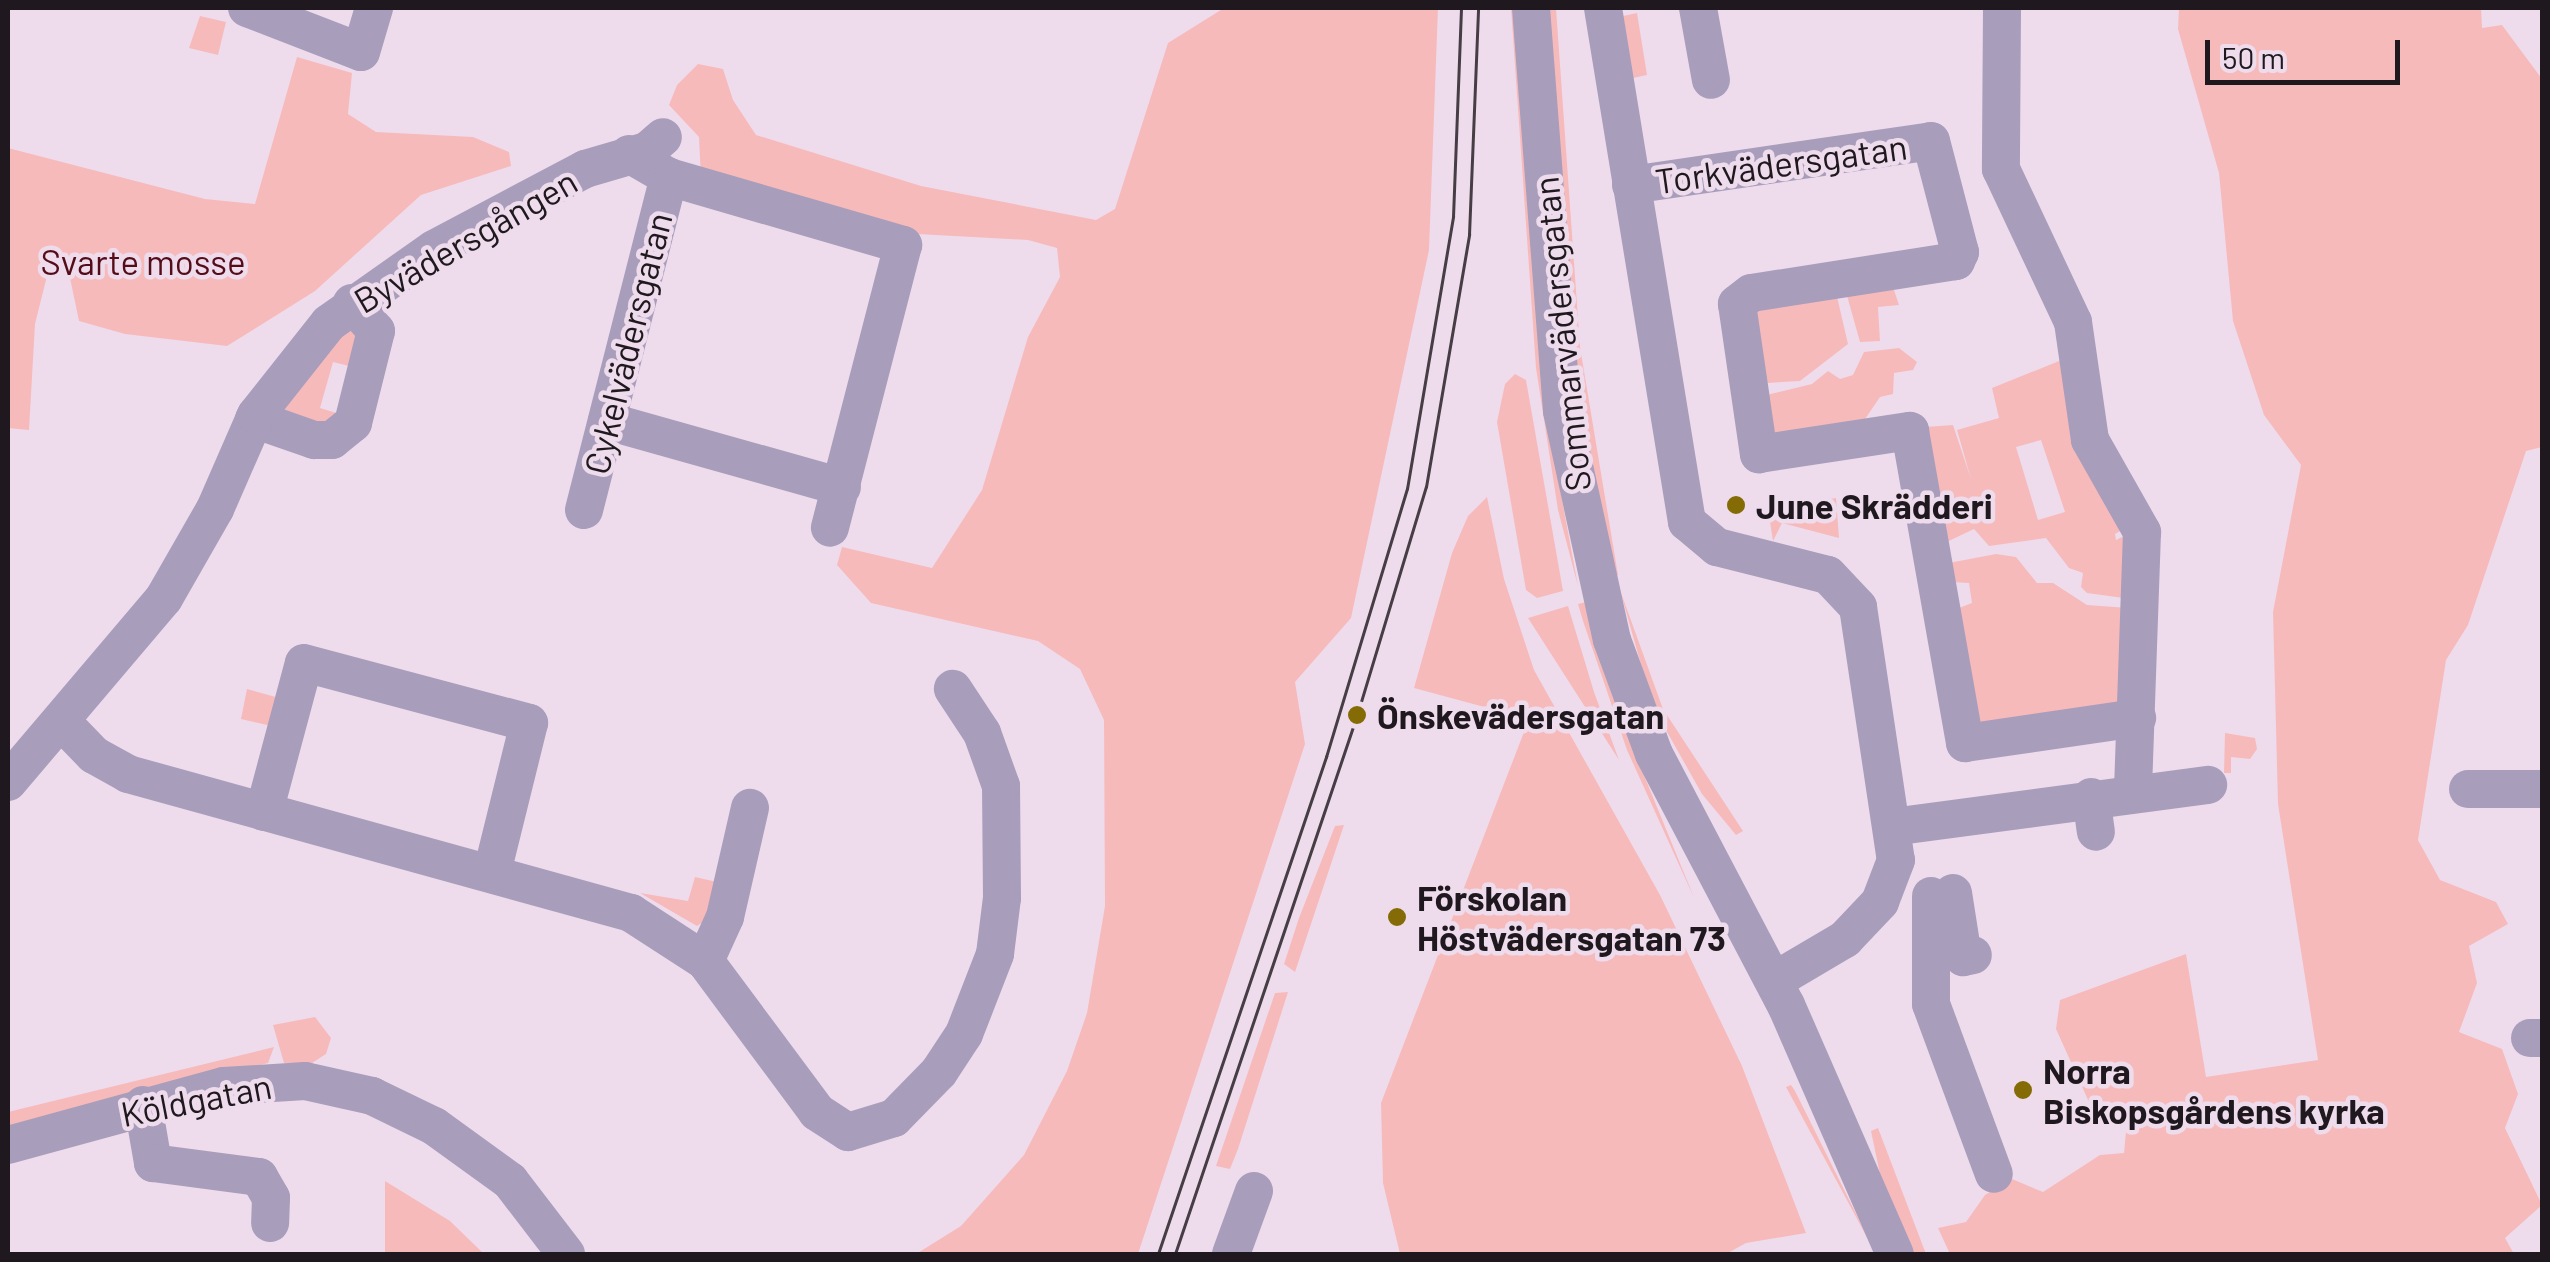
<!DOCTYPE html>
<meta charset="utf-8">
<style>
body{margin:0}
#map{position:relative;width:2550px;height:1262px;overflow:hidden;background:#eedced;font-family:Barlow,sans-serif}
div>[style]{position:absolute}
.green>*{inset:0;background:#f7babb}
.minor>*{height:38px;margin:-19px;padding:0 19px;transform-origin:19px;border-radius:19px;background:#a89dbb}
.tram>*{height:2.5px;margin:-1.25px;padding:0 1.25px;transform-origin:1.25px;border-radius:1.25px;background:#463d45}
.dots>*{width:28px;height:28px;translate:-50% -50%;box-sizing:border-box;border:5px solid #eedced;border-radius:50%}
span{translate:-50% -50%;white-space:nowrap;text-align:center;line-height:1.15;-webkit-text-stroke:9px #eedced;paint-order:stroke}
.street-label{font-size:35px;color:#1f181e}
.park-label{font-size:35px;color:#540c18}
.poi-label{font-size:35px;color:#1f181e;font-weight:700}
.left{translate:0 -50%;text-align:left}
.frame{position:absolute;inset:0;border:10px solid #1f181e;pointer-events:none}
.scale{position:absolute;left:2205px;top:40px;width:195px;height:45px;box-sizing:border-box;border:5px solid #1f181e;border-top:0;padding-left:12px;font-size:30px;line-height:35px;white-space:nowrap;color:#1f181e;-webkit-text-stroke:8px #eedced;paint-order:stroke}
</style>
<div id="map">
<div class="green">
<div style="clip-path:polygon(1224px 8px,1438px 8px,1429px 250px,1351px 618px,1295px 682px,1305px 744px,1138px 1254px,916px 1254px,961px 1226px,1024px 1155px,1067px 1071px,1087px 1013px,1105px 906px,1104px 720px,1080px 669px,1038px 641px,871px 603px,837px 565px,842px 547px,932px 568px,982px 490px,1028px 337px,1060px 277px,1057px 248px,1028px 240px,899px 233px,701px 179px,699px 137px,669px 105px,677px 85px,698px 64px,723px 69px,733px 100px,756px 135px,921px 186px,1096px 220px,1115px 209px,1168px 43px)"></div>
<div style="clip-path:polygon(1511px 8px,1518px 8px,1560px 489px,1578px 586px,1558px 510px,1536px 368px)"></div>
<div style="clip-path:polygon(1548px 8px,1556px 8px,1580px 347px,1618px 575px,1611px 577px,1579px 413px)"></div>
<div style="clip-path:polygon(2179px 8px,2481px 8px,2482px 28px,2502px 25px,2542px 79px,2542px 447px,2526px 451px,2468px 625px,2446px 660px,2418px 840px,2440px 880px,2496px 902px,2508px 924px,2469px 946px,2477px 983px,2459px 1032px,2502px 1049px,2518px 1094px,2505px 1128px,2542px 1205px,2505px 1238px,2514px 1254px,1950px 1254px,1938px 1228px,1966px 1222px,1985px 1195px,2012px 1179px,2043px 1192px,2100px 1155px,2124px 1153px,2127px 1120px,2118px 1109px,2093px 1111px,2056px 1029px,2060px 1000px,2186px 954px,2206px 1077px,2318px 1060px,2278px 804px,2273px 612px,2301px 465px,2264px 415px,2233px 321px,2219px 173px,2178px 29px)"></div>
<div style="clip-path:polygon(1637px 13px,1647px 75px,1633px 78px,1623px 16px)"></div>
<div style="clip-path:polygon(200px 16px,226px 22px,218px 55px,189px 48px)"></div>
<div style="clip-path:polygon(297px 57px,352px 73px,348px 114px,376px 132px,473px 137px,509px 152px,511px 166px,421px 195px,315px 291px,227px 346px,125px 334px,79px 321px,70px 278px,50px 264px,35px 324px,29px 430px,8px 428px,8px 148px,205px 199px,255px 204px)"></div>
<div style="clip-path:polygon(1844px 285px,1893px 287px,1899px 305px,1878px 307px,1880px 341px,1860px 342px)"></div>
<div style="clip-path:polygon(1835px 288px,1848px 344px,1800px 381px,1751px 384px,1754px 304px)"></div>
<div style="clip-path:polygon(341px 328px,356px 329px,357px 368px,333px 362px,320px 408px,343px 415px,331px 429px,284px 410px,284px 394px)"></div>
<div style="clip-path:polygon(1899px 348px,1917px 362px,1913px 370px,1894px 373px,1893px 394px,1880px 397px,1861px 425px,1772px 436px,1754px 398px,1812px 384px,1828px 371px,1840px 379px,1853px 375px,1864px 352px)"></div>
<div style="clip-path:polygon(evenodd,2069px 357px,2129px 526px,2115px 534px,2116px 540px,2130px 533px,2131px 599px,2087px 593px,2081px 587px,2083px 573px,2069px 568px,2046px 538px,1989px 546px,1974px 529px,1934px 548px,1925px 427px,1953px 425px,1971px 479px,1957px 430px,1999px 418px,1992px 388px,2069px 357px,2041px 440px,2065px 512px,2038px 520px,2016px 447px,2041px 440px)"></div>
<div style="clip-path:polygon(1515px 374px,1526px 380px,1563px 591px,1537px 598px,1526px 590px,1497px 422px,1505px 384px)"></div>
<div style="clip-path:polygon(1487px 497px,1504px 579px,1534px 670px,1660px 895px,1742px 1066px,1806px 1233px,1746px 1243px,1726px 1254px,1400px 1254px,1383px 1183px,1381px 1103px,1529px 719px,1414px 688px,1452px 553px,1468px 516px)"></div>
<div style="clip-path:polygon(1836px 498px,1839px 538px,1782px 523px,1773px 541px,1768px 509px)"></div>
<div style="clip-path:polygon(1996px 554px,2016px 557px,2037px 583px,2053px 583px,2087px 605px,2129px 608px,2118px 706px,1970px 727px,1959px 608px,1972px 603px,1969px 583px,1951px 582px,1938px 565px)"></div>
<div style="clip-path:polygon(1620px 590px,1663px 709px,1743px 831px,1736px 835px,1702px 794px,1653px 707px)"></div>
<div style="clip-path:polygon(1586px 602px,1630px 741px,1695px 900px,1627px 750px,1583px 621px,1578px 604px)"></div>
<div style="clip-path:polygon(1568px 606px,1594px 692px,1619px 760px,1528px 618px)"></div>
<div style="clip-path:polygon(247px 689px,283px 699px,276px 727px,241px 719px)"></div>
<div style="clip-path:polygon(2225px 733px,2255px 738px,2257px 749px,2250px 759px,2231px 757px,2231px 773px,2224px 773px)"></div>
<div style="clip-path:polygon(1344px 825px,1295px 972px,1284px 964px,1299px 918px,1335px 826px)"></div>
<div style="clip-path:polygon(695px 877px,717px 882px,709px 918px,697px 926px,640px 893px,688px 901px)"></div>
<div style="clip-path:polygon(1288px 992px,1238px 1149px,1230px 1169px,1216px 1166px,1275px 993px)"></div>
<div style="clip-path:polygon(315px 1017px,331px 1038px,326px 1054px,312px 1063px,284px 1063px,273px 1025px)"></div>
<div style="clip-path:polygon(274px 1047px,268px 1063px,10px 1131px,8px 1123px,8px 1112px)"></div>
<div style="clip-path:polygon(1791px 1085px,1795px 1091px,1876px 1254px,1786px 1087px)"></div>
<div style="clip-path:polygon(1878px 1128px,1926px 1254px,1914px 1254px,1880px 1174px,1871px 1131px)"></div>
<div style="clip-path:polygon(385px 1181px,450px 1221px,484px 1254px,385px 1254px)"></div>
</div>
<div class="minor">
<div style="left:247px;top:8px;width:122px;rotate:21.1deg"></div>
<div style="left:361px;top:52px;width:46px;rotate:-73.5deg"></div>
<div style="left:1531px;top:8px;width:404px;rotate:85.6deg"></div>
<div style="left:1562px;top:411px;width:234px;rotate:77.7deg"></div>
<div style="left:1612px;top:640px;width:121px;rotate:69.8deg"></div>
<div style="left:1654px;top:754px;width:284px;rotate:62.3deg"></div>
<div style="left:1786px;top:1005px;width:272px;rotate:66.4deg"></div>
<div style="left:1603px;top:8px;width:521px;rotate:80.72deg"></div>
<div style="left:1687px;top:522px;width:39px;rotate:40deg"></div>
<div style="left:1717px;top:547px;width:114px;rotate:14.2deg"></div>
<div style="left:1828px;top:575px;width:44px;rotate:46.8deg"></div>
<div style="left:1858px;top:607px;width:256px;rotate:81.5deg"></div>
<div style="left:1896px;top:860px;width:45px;rotate:110.9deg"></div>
<div style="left:1880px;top:902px;width:51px;rotate:133.4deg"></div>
<div style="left:1845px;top:939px;width:82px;rotate:149.4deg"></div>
<div style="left:1698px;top:8px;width:73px;rotate:79.8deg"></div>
<div style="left:2002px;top:8px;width:161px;rotate:90.4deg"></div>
<div style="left:2001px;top:169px;width:169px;rotate:64.8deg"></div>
<div style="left:2073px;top:322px;width:119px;rotate:81.8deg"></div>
<div style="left:2090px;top:440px;width:106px;rotate:60.5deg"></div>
<div style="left:2142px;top:532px;width:258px;rotate:92deg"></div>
<div style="left:629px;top:154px;width:46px;rotate:29.9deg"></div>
<div style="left:669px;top:177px;width:244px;rotate:16.2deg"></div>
<div style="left:903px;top:245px;width:292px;rotate:104.5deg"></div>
<div style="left:1631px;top:185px;width:303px;rotate:-8.3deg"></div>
<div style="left:1931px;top:141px;width:115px;rotate:75.4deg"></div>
<div style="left:1960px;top:252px;width:10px;rotate:114deg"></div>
<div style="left:1956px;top:261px;width:207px;rotate:171.1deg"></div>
<div style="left:1751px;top:293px;width:18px;rotate:142deg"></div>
<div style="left:1737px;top:304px;width:152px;rotate:81.7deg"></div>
<div style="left:1759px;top:454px;width:153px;rotate:-8.7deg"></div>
<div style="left:1910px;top:431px;width:317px;rotate:80deg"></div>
<div style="left:1965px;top:743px;width:174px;rotate:-8.3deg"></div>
<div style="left:254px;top:419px;width:64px;rotate:19.3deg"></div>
<div style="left:314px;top:440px;width:18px"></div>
<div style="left:332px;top:440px;width:27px;rotate:-39deg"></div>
<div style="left:353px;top:423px;width:95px;rotate:-76deg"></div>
<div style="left:376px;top:331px;width:37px;rotate:-131deg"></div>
<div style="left:607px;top:421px;width:244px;rotate:15.7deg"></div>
<div style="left:584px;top:510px;width:344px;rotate:-75.7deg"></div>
<div style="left:61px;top:721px;width:47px;rotate:45.9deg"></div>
<div style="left:94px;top:755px;width:39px;rotate:29deg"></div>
<div style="left:128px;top:774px;width:522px;rotate:15.45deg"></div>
<div style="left:631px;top:913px;width:88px;rotate:33deg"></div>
<div style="left:705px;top:961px;width:188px;rotate:53.4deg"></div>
<div style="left:817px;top:1112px;width:37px;rotate:33deg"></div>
<div style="left:848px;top:1132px;width:48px;rotate:-16.9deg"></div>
<div style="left:894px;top:1118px;width:64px;rotate:-45.6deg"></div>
<div style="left:939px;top:1072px;width:45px;rotate:-56.7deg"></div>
<div style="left:964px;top:1034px;width:86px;rotate:-68.8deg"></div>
<div style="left:995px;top:954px;width:56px;rotate:-82.9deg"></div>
<div style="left:1002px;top:898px;width:112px;rotate:-90.5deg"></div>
<div style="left:1001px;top:786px;width:56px;rotate:-109.7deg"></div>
<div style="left:982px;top:733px;width:53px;rotate:-123.4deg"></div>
<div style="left:8px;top:782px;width:241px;rotate:-49.7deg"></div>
<div style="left:164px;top:598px;width:103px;rotate:-60.2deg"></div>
<div style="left:215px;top:509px;width:103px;rotate:-66.4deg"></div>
<div style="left:256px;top:415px;width:117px;rotate:-51.6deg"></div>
<div style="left:329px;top:323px;width:128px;rotate:-35.2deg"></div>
<div style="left:434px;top:249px;width:171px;rotate:-27.9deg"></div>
<div style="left:585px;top:169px;width:65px;rotate:-16.2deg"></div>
<div style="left:647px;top:151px;width:21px;rotate:-41deg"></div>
<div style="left:2468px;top:789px;width:74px"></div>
<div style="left:2091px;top:797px;width:35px;rotate:82deg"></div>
<div style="left:264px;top:812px;width:154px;rotate:-75deg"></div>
<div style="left:304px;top:663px;width:233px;rotate:14.9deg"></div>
<div style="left:529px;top:723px;width:154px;rotate:103.9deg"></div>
<div style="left:1892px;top:827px;width:319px;rotate:-7.6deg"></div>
<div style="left:1953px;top:893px;width:65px;rotate:81.1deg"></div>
<div style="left:1963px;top:957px;width:10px;rotate:-11deg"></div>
<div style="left:1931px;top:896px;width:108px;rotate:90deg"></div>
<div style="left:1931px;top:1004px;width:181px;rotate:69.7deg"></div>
<div style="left:705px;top:961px;width:48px;rotate:-65.6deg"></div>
<div style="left:725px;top:917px;width:112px;rotate:-77.1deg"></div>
<div style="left:2530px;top:1038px;width:12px"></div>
<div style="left:143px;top:1105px;width:59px;rotate:80.2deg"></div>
<div style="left:153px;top:1163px;width:107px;rotate:7.5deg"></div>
<div style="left:259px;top:1177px;width:24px;rotate:60deg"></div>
<div style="left:271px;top:1198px;width:25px;rotate:92deg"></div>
<div style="left:8px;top:1145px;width:224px;rotate:-15.3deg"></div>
<div style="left:224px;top:1086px;width:81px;rotate:-3.5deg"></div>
<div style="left:305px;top:1081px;width:69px;rotate:12.6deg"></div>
<div style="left:372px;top:1096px;width:69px;rotate:25.8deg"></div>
<div style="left:434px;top:1126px;width:94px;rotate:35.9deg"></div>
<div style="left:510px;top:1181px;width:92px;rotate:52.5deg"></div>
<div style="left:1231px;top:1254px;width:67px;rotate:-69.9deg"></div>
</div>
<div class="tram">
<div style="left:1158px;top:1254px;width:525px;rotate:-71.32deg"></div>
<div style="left:1326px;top:757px;width:280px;rotate:-73.2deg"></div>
<div style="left:1407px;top:489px;width:276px;rotate:-80.4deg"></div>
<div style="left:1453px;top:217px;width:209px;rotate:-87.8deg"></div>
<div style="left:1175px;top:1254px;width:569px;rotate:-71.34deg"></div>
<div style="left:1357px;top:715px;width:238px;rotate:-73.2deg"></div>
<div style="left:1426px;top:487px;width:256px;rotate:-80.3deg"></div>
<div style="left:1469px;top:235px;width:227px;rotate:-87.7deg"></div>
</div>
<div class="dots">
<div style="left:1736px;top:505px;background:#846b06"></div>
<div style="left:1357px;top:715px;background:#846b06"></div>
<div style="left:1397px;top:917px;background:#846b06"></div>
<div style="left:2023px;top:1090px;background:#846b06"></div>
</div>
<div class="street-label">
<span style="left:1781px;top:163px;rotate:-8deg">Torkvädersgatan</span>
<span style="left:465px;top:240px;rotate:-30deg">Byvädersgången</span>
<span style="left:1561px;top:334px;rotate:-96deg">Sommarvädersgatan</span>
<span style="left:627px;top:343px;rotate:-76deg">Cykelvädersgatan</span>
<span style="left:196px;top:1099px;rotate:-11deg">Köldgatan</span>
</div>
<div class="park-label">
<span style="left:143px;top:261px">Svarte mosse</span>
</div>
<div class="poi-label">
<span class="left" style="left:1756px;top:505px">June Skrädderi</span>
<span class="left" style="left:1377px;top:715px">Önskevädersgatan</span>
<span class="left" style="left:1417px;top:917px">Förskolan<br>Höstvädersgatan 73</span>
<span class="left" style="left:2043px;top:1090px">Norra<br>Biskopsgårdens kyrka</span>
</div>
<div class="frame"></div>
<div class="scale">50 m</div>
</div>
